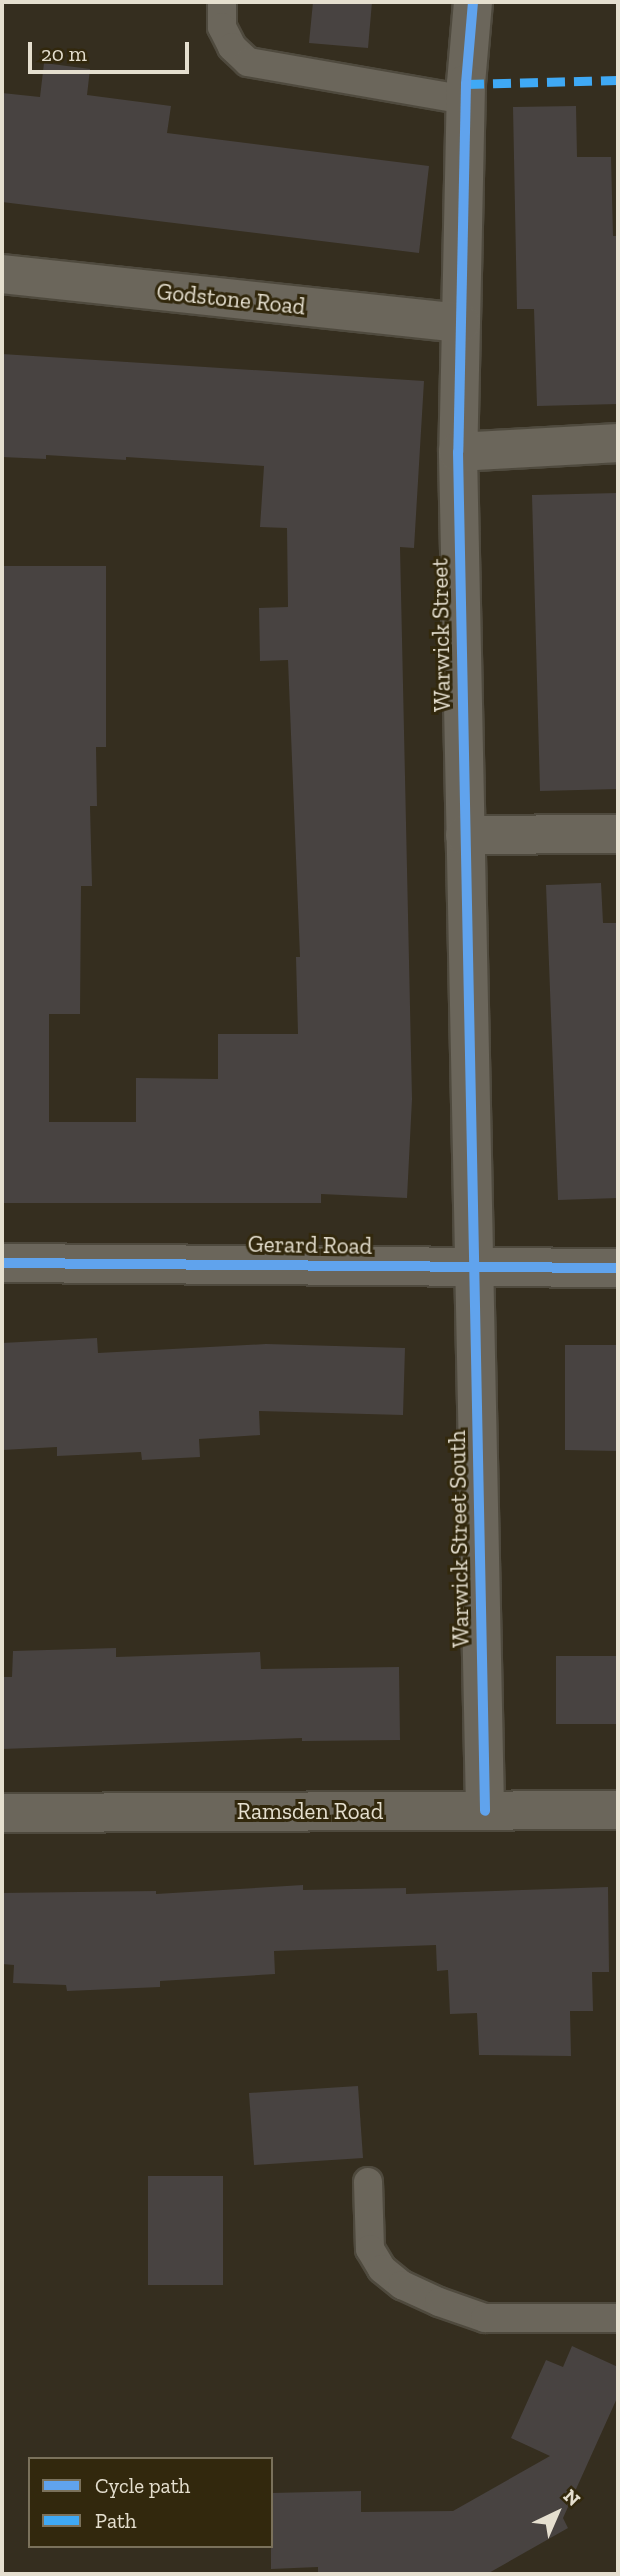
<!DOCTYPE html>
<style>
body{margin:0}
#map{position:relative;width:620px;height:2576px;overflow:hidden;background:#352e1f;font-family:"Zilla Slab",serif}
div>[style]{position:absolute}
.building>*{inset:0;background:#484341}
.roads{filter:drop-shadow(2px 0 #4f4a3e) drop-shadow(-2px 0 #4f4a3e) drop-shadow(0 2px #4f4a3e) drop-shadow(0 -2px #4f4a3e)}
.lane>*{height:28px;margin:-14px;padding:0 14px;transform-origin:14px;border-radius:14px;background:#6b665b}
.street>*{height:38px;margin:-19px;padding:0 19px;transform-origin:19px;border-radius:19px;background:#6b665b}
.quiet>*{height:9px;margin-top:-4.5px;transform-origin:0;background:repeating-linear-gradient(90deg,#3fa9f5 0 18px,transparent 0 27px)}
.cycleway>*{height:10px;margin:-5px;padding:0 5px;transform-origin:5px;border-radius:5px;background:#60a3ed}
span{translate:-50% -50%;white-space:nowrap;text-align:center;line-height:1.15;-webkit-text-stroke:6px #32280d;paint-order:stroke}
.street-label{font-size:23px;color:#e5dfcf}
.frame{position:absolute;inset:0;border:4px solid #e5dfcf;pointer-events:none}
.legend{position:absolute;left:28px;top:2457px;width:245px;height:91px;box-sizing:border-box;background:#32280d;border:2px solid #7a715b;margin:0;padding:9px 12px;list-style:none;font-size:21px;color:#e5dfcf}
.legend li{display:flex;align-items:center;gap:14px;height:35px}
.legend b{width:35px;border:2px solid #7a715b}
.north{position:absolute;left:522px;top:2478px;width:70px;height:70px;-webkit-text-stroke:5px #32280d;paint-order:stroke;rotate:44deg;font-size:19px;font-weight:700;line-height:28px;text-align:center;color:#e5dfcf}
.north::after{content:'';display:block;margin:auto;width:24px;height:32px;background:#e5dfcf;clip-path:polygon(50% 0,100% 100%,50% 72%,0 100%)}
.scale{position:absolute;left:28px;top:42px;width:161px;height:32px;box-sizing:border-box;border:4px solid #e5dfcf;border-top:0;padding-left:9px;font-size:21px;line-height:24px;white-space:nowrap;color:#e5dfcf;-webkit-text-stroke:5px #32280d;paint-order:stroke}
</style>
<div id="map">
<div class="building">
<div style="clip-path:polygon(313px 2px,372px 2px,368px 48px,309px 43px)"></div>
<div style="clip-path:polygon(44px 63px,90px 69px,87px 95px,171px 106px,167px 133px,429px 166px,419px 253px,2px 202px,2px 93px,40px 97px)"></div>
<div style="clip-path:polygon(576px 106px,577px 157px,611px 157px,613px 236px,618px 236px,618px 404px,537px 406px,534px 309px,517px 309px,513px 107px)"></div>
<div style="clip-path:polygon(2px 354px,424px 381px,414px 548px,400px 547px,412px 1099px,407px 1198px,321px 1194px,321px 1203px,2px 1203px,2px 566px,106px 566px,106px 747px,96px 747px,97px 806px,90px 806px,92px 886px,81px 886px,80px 1014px,49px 1014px,49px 1122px,136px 1122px,136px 1078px,218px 1079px,218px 1034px,298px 1034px,296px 957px,300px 957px,288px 660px,260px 661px,259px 608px,288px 607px,287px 528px,260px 527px,264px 466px,126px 457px,126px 460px,46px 455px,46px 459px,2px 457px)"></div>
<div style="clip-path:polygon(618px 493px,618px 789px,540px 791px,532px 495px)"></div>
<div style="clip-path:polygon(601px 883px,603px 923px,617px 923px,618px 1198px,558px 1200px,546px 885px)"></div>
<div style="clip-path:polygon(97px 1338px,98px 1353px,266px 1344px,405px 1348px,403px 1415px,259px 1411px,260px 1435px,199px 1439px,200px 1457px,142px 1460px,141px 1452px,57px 1456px,57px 1447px,2px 1450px,2px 1343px)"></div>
<div style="clip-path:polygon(565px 1345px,618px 1345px,618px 1451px,565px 1450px)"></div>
<div style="clip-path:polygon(116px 1648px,116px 1657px,260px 1652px,261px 1669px,399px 1667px,400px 1740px,302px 1741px,302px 1738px,2px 1749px,2px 1677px,12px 1677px,13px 1651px)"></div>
<div style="clip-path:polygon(556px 1656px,618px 1656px,618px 1724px,556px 1724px)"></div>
<div style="clip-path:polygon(303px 1885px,303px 1890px,406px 1888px,406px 1894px,608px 1887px,609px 1972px,592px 1972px,593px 2011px,570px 2011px,571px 2056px,479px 2055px,477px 2013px,450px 2014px,448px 1970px,437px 1971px,436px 1945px,274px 1951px,275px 1974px,160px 1981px,160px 1987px,67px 1991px,66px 1985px,13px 1983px,14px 1965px,2px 1964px,2px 1893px,156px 1891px,156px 1894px)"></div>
<div style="clip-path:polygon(358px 2086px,363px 2158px,254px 2165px,249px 2093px)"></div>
<div style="clip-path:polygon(148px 2176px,223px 2176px,223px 2285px,148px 2285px)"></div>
<div style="clip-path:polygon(572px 2346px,618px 2367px,618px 2396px,563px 2518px,568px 2528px,487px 2574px,318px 2574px,318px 2567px,271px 2569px,271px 2493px,361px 2491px,361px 2512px,453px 2511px,550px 2456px,511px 2438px,546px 2360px,563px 2367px)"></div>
</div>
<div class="roads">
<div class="lane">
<div style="left:222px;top:2px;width:25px;rotate:90deg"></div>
<div style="left:222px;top:27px;width:22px;rotate:63deg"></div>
<div style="left:232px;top:47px;width:22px;rotate:43deg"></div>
<div style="left:248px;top:62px;width:221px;rotate:9.9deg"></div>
<div style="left:368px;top:2182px;width:67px;rotate:88.3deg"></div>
<div style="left:370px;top:2249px;width:23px;rotate:59deg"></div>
<div style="left:382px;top:2269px;width:26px;rotate:39deg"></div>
<div style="left:402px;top:2285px;width:41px;rotate:24.7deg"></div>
<div style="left:439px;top:2302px;width:49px;rotate:19.2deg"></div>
<div style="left:485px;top:2318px;width:133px"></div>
</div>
<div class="street">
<div style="left:473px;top:2px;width:82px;rotate:94.9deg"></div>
<div style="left:466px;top:84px;width:368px;rotate:91.2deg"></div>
<div style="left:458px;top:452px;width:1359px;rotate:88.86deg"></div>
<div style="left:2px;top:274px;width:461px;rotate:6.1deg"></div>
<div style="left:458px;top:452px;width:160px;rotate:-3.2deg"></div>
<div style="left:465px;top:835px;width:153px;rotate:-0.4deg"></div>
<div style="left:2px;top:1263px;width:616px;rotate:0.47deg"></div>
<div style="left:2px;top:1813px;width:616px;rotate:-0.28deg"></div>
</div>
</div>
<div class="quiet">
<div style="left:466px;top:84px;width:152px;rotate:-1.5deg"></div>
</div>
<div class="cycleway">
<div style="left:473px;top:2px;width:82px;rotate:94.9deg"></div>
<div style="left:466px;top:84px;width:368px;rotate:91.2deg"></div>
<div style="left:458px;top:452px;width:1359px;rotate:88.86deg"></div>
<div style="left:2px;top:1263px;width:616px;rotate:0.47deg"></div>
</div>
<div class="street-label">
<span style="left:231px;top:299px;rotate:6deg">Godstone Road</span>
<span style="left:441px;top:635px;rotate:-91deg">Warwick Street</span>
<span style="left:310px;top:1245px;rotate:1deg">Gerard Road</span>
<span style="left:459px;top:1539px;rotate:-91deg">Warwick Street South</span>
<span style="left:310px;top:1811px">Ramsden Road</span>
</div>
<div class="frame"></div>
<ul class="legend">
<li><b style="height:9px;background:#60a3ed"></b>Cycle path</li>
<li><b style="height:9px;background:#3fa9f5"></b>Path</li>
</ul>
<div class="north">N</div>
<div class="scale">20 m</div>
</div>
